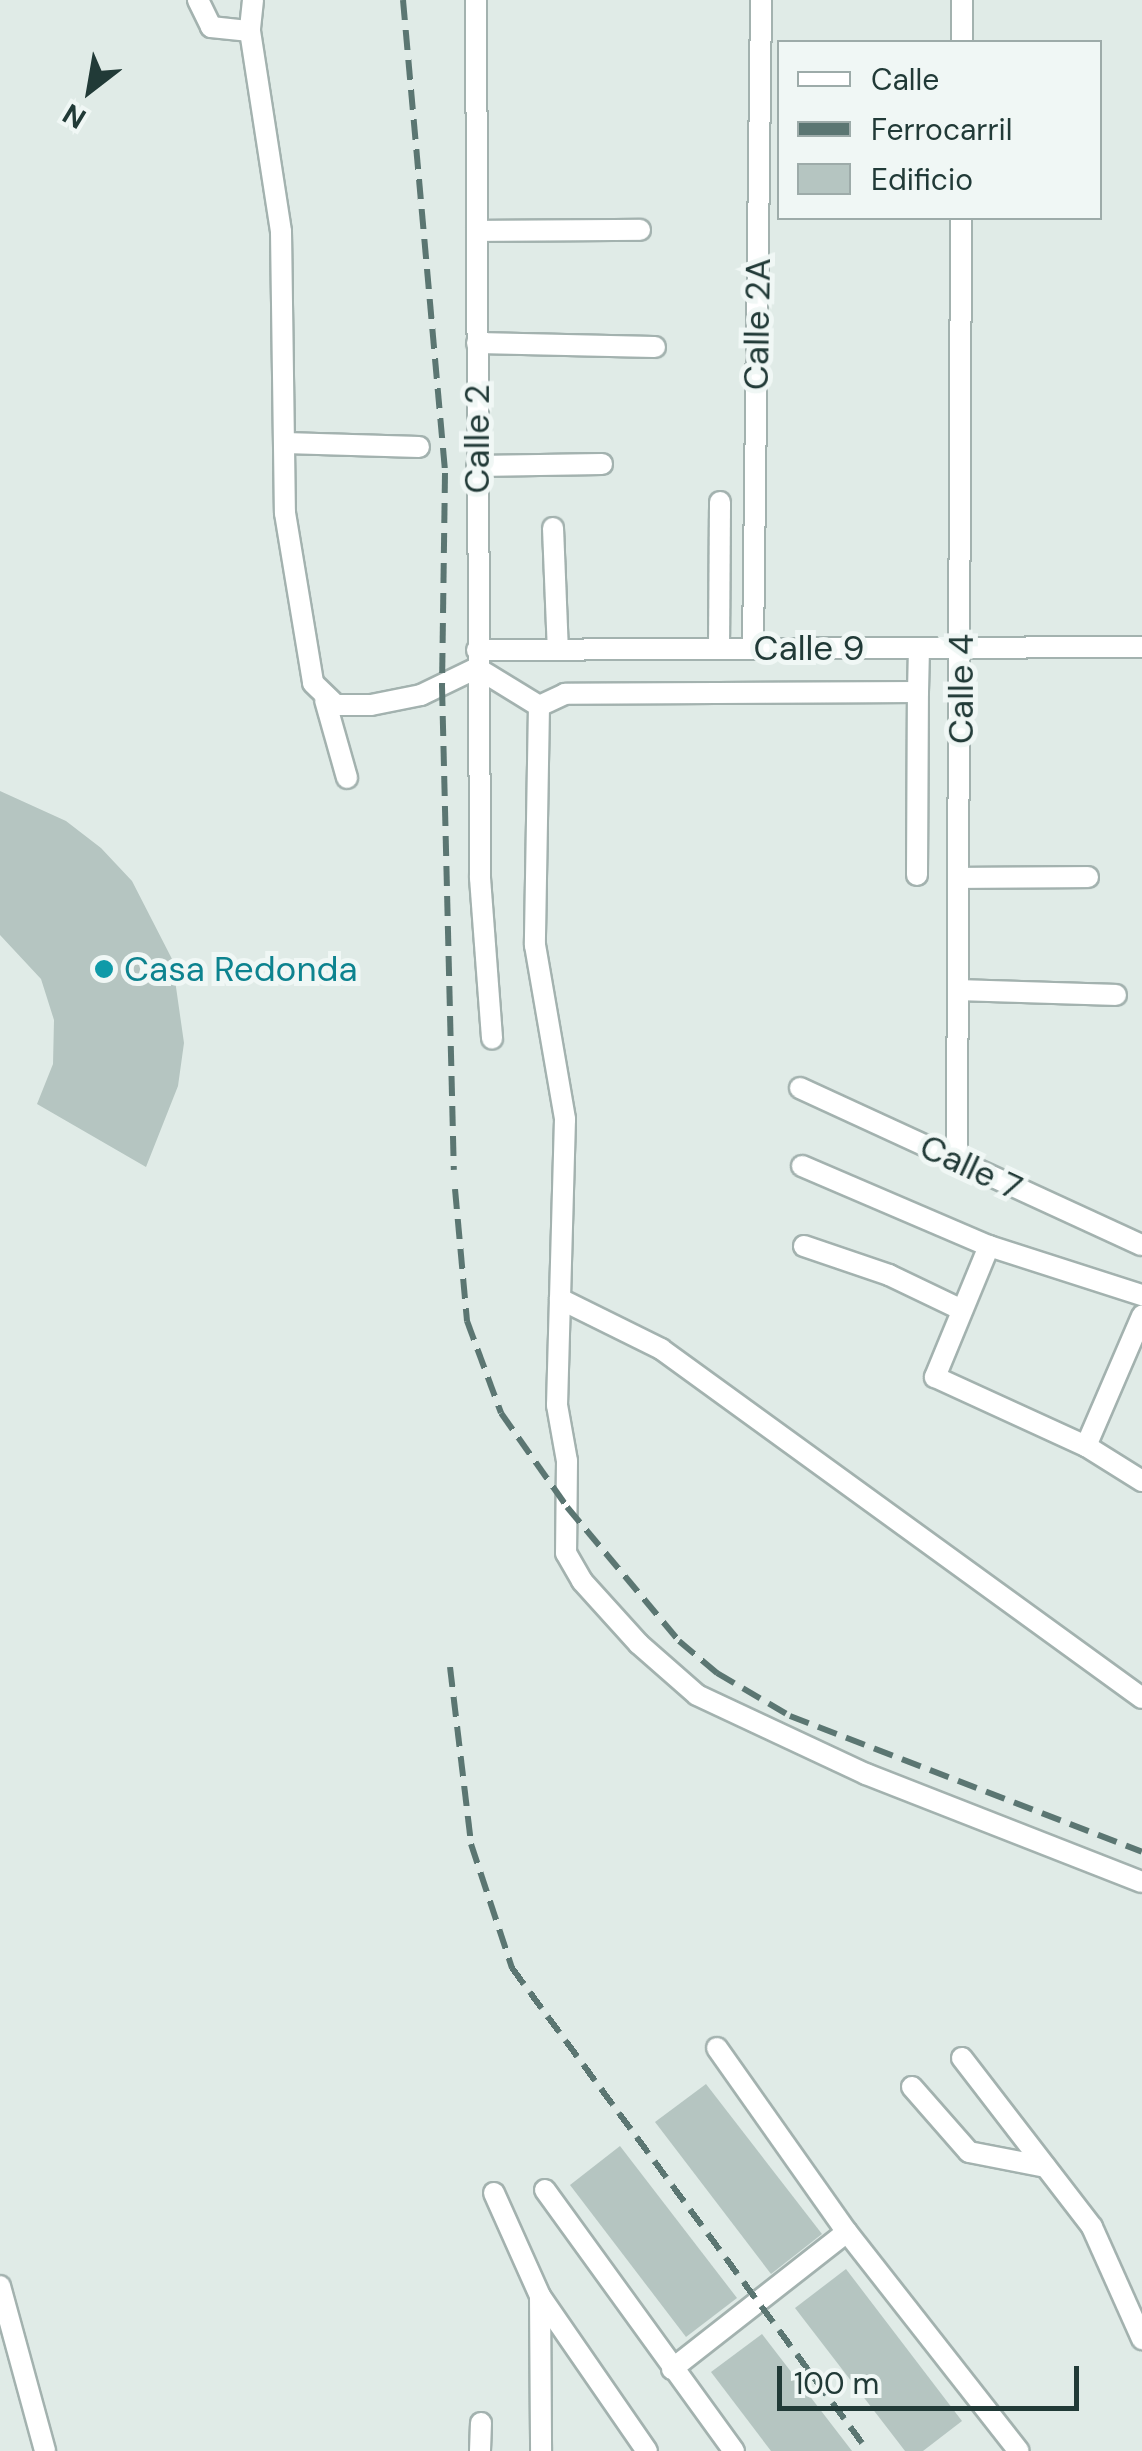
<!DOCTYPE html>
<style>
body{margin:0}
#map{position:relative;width:1142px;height:2451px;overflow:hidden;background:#e0ebe7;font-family:"DM Sans",sans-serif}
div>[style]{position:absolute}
.building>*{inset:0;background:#b5c5c1}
.roads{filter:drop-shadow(2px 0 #a3b2af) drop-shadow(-2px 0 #a3b2af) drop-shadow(0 2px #a3b2af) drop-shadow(0 -2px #a3b2af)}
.minor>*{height:20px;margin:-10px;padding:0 10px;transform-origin:10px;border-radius:10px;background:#fff}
.rail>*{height:6px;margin-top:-3px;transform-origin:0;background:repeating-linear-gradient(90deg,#5b7672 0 20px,transparent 0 30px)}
.dots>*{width:28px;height:28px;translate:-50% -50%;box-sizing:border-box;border:5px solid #f0f7f5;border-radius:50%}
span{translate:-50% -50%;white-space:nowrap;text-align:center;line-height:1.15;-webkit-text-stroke:10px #f0f7f5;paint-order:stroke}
.street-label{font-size:35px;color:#213a37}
.culture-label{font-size:35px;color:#0d838f}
.left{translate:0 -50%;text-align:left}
.legend{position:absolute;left:777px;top:40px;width:325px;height:180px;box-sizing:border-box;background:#f0f7f5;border:2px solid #9daba9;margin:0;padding:12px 18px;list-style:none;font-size:30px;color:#213a37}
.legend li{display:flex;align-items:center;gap:20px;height:50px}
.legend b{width:50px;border:2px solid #9daba9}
.north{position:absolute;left:40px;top:40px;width:100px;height:100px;-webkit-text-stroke:8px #f0f7f5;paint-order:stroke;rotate:211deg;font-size:28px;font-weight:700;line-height:40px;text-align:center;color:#213a37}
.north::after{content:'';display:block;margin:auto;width:35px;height:45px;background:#213a37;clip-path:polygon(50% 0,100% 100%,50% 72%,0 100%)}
.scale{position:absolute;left:777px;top:2366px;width:302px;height:45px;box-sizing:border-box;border:5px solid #213a37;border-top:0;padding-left:12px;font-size:30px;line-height:35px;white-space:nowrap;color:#213a37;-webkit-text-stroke:8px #f0f7f5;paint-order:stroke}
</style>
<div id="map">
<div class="building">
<div style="clip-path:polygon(0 791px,66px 821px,101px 848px,132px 881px,172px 959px,184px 1043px,178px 1086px,146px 1167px,37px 1104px,53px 1064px,54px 1020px,41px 979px,0 935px)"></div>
<div style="clip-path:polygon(706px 2084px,822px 2234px,771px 2274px,655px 2122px)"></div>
<div style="clip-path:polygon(620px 2146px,737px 2298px,686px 2337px,570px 2185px)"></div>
<div style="clip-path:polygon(846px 2269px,962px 2421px,923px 2451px,905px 2451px,795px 2308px)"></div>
<div style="clip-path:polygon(762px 2334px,852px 2451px,771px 2451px,711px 2372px)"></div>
</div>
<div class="roads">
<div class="minor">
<div style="left:198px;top:0;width:30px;rotate:64deg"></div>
<div style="left:211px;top:27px;width:39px;rotate:6deg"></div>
<div style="left:253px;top:0;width:31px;rotate:96deg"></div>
<div style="left:250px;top:31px;width:203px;rotate:81.2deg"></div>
<div style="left:281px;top:232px;width:281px;rotate:89.2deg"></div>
<div style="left:285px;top:513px;width:172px;rotate:80.6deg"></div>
<div style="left:313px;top:683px;width:32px;rotate:44deg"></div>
<div style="left:336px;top:705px;width:35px"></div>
<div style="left:371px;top:705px;width:51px;rotate:-11.3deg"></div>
<div style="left:421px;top:695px;width:62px;rotate:-25.7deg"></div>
<div style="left:476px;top:0;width:878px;rotate:89.74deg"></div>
<div style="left:480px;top:878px;width:161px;rotate:85.7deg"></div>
<div style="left:962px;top:42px;width:42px;rotate:-90deg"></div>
<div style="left:477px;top:231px;width:163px;rotate:-0.4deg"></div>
<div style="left:477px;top:343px;width:178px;rotate:1.3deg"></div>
<div style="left:285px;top:443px;width:134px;rotate:1.7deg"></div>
<div style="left:477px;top:466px;width:125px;rotate:-0.9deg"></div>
<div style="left:553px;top:528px;width:122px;rotate:87.7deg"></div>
<div style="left:753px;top:648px;width:648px;rotate:-89.29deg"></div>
<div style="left:719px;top:649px;width:147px;rotate:-89.6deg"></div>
<div style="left:477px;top:650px;width:665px;rotate:-0.26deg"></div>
<div style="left:477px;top:668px;width:73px;rotate:31.5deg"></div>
<div style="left:918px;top:692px;width:44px;rotate:-88.7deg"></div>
<div style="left:325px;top:700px;width:81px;rotate:74.2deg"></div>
<div style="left:917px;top:875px;width:183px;rotate:-89.7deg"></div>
<div style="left:918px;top:692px;width:353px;rotate:179.7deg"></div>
<div style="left:565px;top:694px;width:29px;rotate:155deg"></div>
<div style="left:539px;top:706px;width:239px;rotate:91deg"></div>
<div style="left:535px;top:945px;width:177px;rotate:80.2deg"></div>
<div style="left:565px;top:1119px;width:286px;rotate:91.6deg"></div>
<div style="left:557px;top:1405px;width:57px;rotate:79.9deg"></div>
<div style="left:567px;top:1461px;width:92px;rotate:90.6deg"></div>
<div style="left:566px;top:1553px;width:32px;rotate:60deg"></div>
<div style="left:582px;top:1581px;width:85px;rotate:47.9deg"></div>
<div style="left:639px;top:1644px;width:77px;rotate:41.3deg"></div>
<div style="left:697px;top:1695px;width:187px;rotate:25.1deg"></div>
<div style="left:866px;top:1774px;width:296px;rotate:21.4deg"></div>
<div style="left:959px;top:878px;width:129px;rotate:-0.4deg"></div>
<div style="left:959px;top:990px;width:157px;rotate:1.8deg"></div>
<div style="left:800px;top:1088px;width:376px;rotate:24.7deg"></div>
<div style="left:957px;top:1161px;width:943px;rotate:-89.76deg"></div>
<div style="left:802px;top:1166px;width:203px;rotate:23.2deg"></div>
<div style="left:989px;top:1246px;width:161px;rotate:17.8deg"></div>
<div style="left:804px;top:1246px;width:90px;rotate:18.8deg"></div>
<div style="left:889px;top:1275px;width:81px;rotate:25.6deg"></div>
<div style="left:989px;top:1246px;width:142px;rotate:112.4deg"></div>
<div style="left:935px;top:1377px;width:166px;rotate:24.6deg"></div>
<div style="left:1086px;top:1446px;width:66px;rotate:32deg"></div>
<div style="left:560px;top:1299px;width:113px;rotate:26.3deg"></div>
<div style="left:661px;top:1349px;width:594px;rotate:35.96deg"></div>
<div style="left:1086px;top:1446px;width:142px;rotate:-66.7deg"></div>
<div style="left:717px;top:2048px;width:225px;rotate:54.8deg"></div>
<div style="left:847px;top:2232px;width:278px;rotate:51.9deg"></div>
<div style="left:962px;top:2058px;width:213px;rotate:52.4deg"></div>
<div style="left:1092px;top:2227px;width:123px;rotate:65.9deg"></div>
<div style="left:912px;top:2087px;width:86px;rotate:48.8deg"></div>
<div style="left:969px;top:2152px;width:78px;rotate:11deg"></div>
<div style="left:545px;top:2190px;width:322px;rotate:54.1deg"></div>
<div style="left:494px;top:2193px;width:113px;rotate:65.9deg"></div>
<div style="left:540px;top:2296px;width:188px;rotate:55.4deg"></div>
<div style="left:0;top:2286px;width:171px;rotate:74.7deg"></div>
<div style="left:540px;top:2296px;width:155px;rotate:89.6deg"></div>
<div style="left:672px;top:2369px;width:222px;rotate:-38.1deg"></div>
<div style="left:480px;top:2451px;width:28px;rotate:-88deg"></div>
</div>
</div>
<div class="rail">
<div style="left:403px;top:0;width:475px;rotate:84.9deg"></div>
<div style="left:445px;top:473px;width:213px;rotate:90.8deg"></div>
<div style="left:442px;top:686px;width:484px;rotate:88.6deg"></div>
<div style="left:455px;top:1189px;width:133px;rotate:84.8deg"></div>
<div style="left:467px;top:1321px;width:98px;rotate:69.7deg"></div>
<div style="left:501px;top:1413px;width:115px;rotate:54.9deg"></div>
<div style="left:567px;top:1507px;width:175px;rotate:50.1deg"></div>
<div style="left:679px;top:1641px;width:50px;rotate:40.1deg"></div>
<div style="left:717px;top:1673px;width:85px;rotate:30.5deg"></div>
<div style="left:790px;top:1716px;width:377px;rotate:21.1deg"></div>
<div style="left:450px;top:1667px;width:178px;rotate:83.2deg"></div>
<div style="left:471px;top:1844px;width:131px;rotate:71.7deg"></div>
<div style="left:512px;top:1968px;width:600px;rotate:53.61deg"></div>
</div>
<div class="dots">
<div style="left:104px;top:969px;background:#0f9aa8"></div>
</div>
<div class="street-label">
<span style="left:757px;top:324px;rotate:-89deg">Calle 2A</span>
<span style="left:477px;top:439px;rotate:-90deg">Calle 2</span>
<span style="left:809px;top:648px">Calle 9</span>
<span style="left:961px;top:689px;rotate:-90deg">Calle 4</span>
<span style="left:971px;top:1167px;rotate:25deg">Calle 7</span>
</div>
<div class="culture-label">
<span class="left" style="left:124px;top:969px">Casa Redonda</span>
</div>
<ul class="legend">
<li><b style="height:12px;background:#fff"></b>Calle</li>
<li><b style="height:12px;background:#5b7672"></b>Ferrocarril</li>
<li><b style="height:28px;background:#b5c5c1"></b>Edificio</li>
</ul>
<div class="north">N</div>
<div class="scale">100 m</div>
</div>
